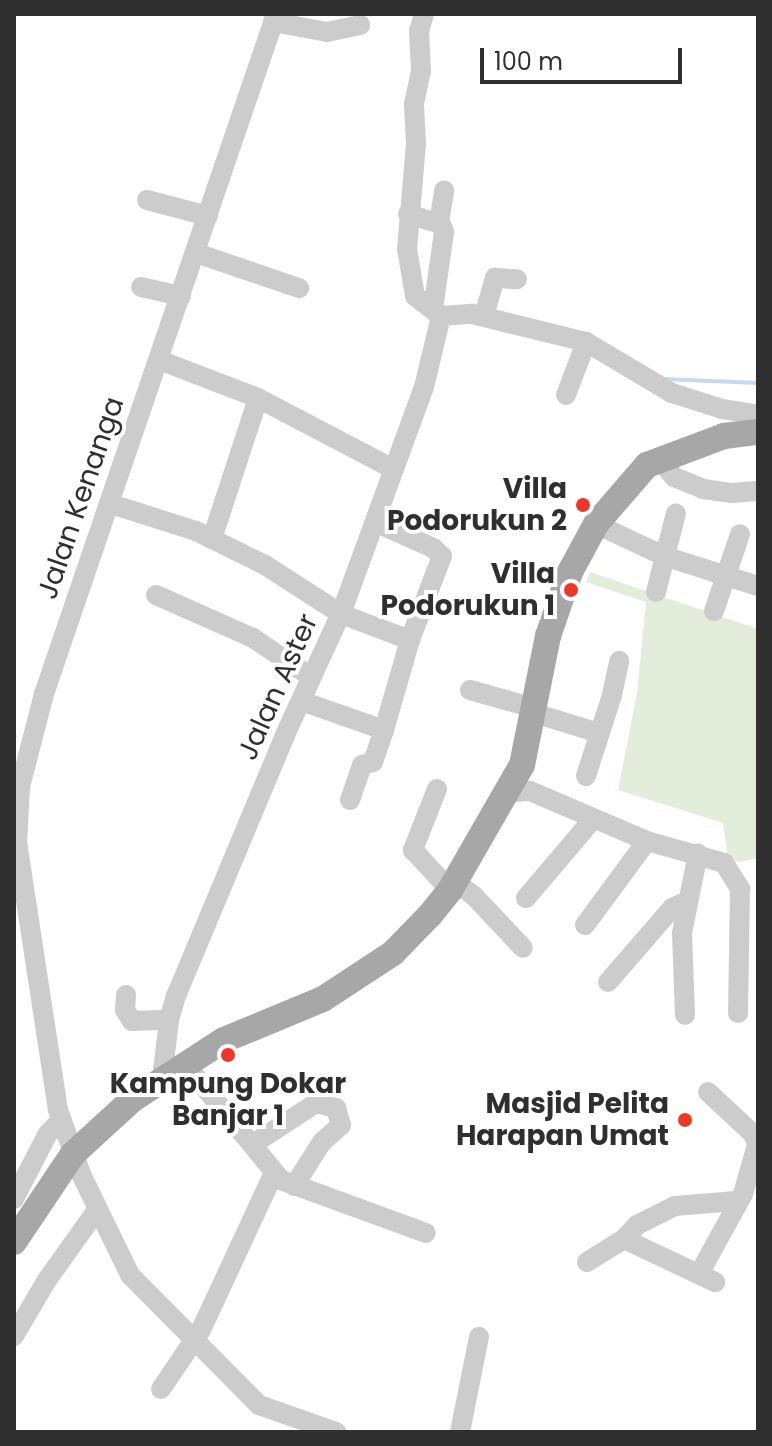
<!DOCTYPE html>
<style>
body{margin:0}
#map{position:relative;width:772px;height:1446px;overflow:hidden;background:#fff;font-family:Poppins,sans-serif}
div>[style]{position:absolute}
.green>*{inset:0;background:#e2eddc}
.stream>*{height:4px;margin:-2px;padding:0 2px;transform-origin:2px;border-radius:2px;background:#c7d9ed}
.minor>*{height:20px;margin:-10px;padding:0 10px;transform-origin:10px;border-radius:10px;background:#ccc}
.major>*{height:26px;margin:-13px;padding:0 13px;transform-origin:13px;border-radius:13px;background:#a7a7a7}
.dots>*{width:22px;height:22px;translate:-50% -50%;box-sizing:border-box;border:4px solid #fff;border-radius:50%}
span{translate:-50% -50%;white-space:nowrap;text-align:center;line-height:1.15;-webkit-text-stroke:8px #fff;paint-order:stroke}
.poi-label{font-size:28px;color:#2f2f2f;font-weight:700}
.right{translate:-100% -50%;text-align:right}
.street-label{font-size:28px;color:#2f2f2f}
.frame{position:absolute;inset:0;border:16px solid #2f2f2f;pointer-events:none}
.scale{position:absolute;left:480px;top:48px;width:202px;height:36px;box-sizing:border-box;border:4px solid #2f2f2f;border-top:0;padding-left:10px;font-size:24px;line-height:28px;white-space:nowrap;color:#2f2f2f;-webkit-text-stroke:6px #fff;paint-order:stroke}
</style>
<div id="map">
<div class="green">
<div style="clip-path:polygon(590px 572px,758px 629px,758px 858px,740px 862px,728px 860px,723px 823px,618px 790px,637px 693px,646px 602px,586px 582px)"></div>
</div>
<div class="stream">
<div style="left:663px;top:379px;width:95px;rotate:2.4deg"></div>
</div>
<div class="minor">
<div style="left:276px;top:14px;width:718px;rotate:108.84deg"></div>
<div style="left:44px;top:694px;width:96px;rotate:104.5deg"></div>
<div style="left:20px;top:787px;width:55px;rotate:93.1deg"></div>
<div style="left:17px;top:842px;width:271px;rotate:81.3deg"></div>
<div style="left:58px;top:1110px;width:68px;rotate:70.2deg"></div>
<div style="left:81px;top:1174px;width:112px;rotate:64.1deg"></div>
<div style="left:130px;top:1275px;width:183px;rotate:45.2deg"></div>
<div style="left:259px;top:1405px;width:82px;rotate:19.3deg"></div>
<div style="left:424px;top:14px;width:18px;rotate:106deg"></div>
<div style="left:419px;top:31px;width:40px;rotate:87.1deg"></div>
<div style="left:421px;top:71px;width:34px;rotate:102deg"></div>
<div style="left:414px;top:104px;width:40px;rotate:87.1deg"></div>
<div style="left:416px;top:144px;width:105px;rotate:94.9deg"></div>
<div style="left:407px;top:249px;width:48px;rotate:80.3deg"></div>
<div style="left:415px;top:296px;width:33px;rotate:38deg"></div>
<div style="left:273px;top:22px;width:55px;rotate:10.5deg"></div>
<div style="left:327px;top:32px;width:34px;rotate:-12deg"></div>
<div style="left:147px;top:200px;width:63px;rotate:14.7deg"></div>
<div style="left:408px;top:214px;width:34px;rotate:17deg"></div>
<div style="left:441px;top:224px;width:9px;rotate:69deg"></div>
<div style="left:444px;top:232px;width:78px;rotate:98.1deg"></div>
<div style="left:439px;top:223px;width:33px;rotate:-81deg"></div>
<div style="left:196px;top:253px;width:109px;rotate:18.8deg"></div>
<div style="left:141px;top:287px;width:41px;rotate:12.7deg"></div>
<div style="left:441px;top:316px;width:31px;rotate:-4deg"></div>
<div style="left:472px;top:314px;width:117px;rotate:13.8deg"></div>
<div style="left:586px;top:342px;width:100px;rotate:30.7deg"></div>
<div style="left:672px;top:393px;width:52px;rotate:17.7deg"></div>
<div style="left:722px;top:409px;width:36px;rotate:9deg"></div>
<div style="left:484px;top:316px;width:40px;rotate:-74deg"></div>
<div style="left:495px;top:278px;width:22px;rotate:3deg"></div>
<div style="left:159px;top:360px;width:106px;rotate:21deg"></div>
<div style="left:258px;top:398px;width:153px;rotate:27.7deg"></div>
<div style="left:566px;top:395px;width:57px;rotate:-69.3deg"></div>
<div style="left:659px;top:458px;width:24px;rotate:52deg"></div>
<div style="left:674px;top:477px;width:31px;rotate:22deg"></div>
<div style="left:703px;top:489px;width:30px;rotate:8deg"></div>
<div style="left:733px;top:493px;width:25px;rotate:-5deg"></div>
<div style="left:111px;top:504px;width:89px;rotate:17.6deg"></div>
<div style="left:196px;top:531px;width:77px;rotate:26.2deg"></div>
<div style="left:265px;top:565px;width:90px;rotate:32.8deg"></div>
<div style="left:341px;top:614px;width:74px;rotate:20.6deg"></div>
<div style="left:410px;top:640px;width:94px;rotate:106.1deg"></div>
<div style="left:384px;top:730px;width:88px;rotate:-160.7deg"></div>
<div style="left:375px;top:522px;width:64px;rotate:24.1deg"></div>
<div style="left:433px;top:548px;width:12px;rotate:42deg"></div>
<div style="left:442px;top:556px;width:90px;rotate:110.9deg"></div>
<div style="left:596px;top:524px;width:75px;rotate:25.2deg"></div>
<div style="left:664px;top:556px;width:99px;rotate:17.7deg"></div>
<div style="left:212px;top:539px;width:148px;rotate:-71.9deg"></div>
<div style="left:656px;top:592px;width:81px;rotate:-75.8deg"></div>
<div style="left:156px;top:595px;width:106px;rotate:23.9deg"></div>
<div style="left:253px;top:638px;width:70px;rotate:33.9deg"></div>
<div style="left:714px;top:611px;width:81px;rotate:-71.3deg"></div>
<div style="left:470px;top:690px;width:66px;rotate:15.7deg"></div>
<div style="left:534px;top:713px;width:68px;rotate:17.1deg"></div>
<div style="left:586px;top:776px;width:85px;rotate:-72.2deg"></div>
<div style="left:612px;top:695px;width:35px;rotate:-78deg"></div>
<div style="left:437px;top:789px;width:66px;rotate:111.5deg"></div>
<div style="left:413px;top:850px;width:54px;rotate:47.2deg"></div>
<div style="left:505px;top:793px;width:25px;rotate:-5deg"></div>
<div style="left:530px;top:791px;width:127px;rotate:23.1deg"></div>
<div style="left:647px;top:841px;width:80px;rotate:15.9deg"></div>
<div style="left:724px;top:863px;width:31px;rotate:58deg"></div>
<div style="left:740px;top:889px;width:124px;rotate:90.9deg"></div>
<div style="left:350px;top:800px;width:37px;rotate:-71deg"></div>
<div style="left:362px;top:765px;width:11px;rotate:-15deg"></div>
<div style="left:373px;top:762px;width:34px;rotate:-71deg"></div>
<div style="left:455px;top:882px;width:24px;rotate:36deg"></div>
<div style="left:474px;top:896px;width:71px;rotate:46.7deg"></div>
<div style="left:526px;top:898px;width:104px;rotate:-49.7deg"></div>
<div style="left:585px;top:925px;width:104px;rotate:-53.6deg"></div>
<div style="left:608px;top:982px;width:98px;rotate:-49.1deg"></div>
<div style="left:672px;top:908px;width:17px;rotate:-25deg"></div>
<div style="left:126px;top:995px;width:15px;rotate:94deg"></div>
<div style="left:125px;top:1010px;width:13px;rotate:58deg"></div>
<div style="left:132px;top:1021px;width:37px;rotate:-2deg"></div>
<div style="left:685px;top:1015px;width:82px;rotate:-92.1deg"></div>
<div style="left:682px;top:933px;width:81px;rotate:-78.6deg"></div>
<div style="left:186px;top:1065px;width:149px;rotate:50.4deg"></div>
<div style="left:281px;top:1180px;width:154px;rotate:20.1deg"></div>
<div style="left:162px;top:1079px;width:59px;rotate:-83.2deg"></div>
<div style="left:169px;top:1020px;width:25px;rotate:-74deg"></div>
<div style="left:176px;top:996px;width:283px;rotate:-67.3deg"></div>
<div style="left:285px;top:735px;width:136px;rotate:-65.3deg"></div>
<div style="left:342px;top:611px;width:239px;rotate:-69.9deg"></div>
<div style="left:424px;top:387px;width:73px;rotate:-76.5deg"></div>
<div style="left:708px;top:1092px;width:62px;rotate:43deg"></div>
<div style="left:753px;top:1134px;width:12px;rotate:66deg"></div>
<div style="left:253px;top:1144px;width:75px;rotate:-33.1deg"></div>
<div style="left:316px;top:1103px;width:21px;rotate:14deg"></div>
<div style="left:336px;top:1108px;width:18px;rotate:74deg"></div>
<div style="left:341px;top:1125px;width:25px;rotate:138deg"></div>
<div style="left:322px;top:1142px;width:52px;rotate:122.5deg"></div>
<div style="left:14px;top:1199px;width:72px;rotate:-62.7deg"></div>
<div style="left:47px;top:1135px;width:21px;rotate:-47deg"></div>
<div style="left:624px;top:1239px;width:101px;rotate:25.3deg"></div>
<div style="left:587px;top:1262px;width:44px;rotate:-31.9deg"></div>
<div style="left:624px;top:1239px;width:19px;rotate:-47deg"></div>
<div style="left:637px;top:1225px;width:42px;rotate:-26.6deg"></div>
<div style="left:675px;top:1206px;width:61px;rotate:-4.7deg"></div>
<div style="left:699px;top:1274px;width:91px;rotate:-61.2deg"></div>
<div style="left:743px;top:1194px;width:51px;rotate:-74.1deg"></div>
<div style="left:14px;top:1336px;width:65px;rotate:-59.5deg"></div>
<div style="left:47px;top:1280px;width:86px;rotate:-54.5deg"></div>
<div style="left:161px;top:1389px;width:71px;rotate:-55.9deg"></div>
<div style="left:201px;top:1330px;width:173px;rotate:-65.1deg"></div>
<div style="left:460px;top:1432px;width:97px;rotate:-78.7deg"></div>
</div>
<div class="major">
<div style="left:14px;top:1242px;width:106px;rotate:-56.2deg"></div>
<div style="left:73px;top:1154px;width:81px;rotate:-42.5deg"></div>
<div style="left:133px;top:1099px;width:108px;rotate:-33deg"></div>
<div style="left:224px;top:1040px;width:107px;rotate:-22.5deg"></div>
<div style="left:323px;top:999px;width:84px;rotate:-33.3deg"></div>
<div style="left:393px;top:953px;width:53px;rotate:-45.8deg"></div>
<div style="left:430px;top:915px;width:32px;rotate:-51deg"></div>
<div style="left:450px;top:890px;width:144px;rotate:-60.1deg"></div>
<div style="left:522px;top:765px;width:132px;rotate:-78.6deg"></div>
<div style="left:548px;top:636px;width:68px;rotate:-71deg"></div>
<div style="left:570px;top:572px;width:55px;rotate:-61.6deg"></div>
<div style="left:596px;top:524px;width:78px;rotate:-49.2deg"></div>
<div style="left:647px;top:465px;width:82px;rotate:-20.6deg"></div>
<div style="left:724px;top:436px;width:34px;rotate:-7deg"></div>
</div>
<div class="dots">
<div style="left:583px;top:505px;background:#ec382a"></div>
<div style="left:571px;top:590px;background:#ec382a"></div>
<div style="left:228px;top:1055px;background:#ec382a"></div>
<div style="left:685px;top:1120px;background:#ec382a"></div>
</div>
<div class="poi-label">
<span class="right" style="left:567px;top:505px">Villa<br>Podorukun 2</span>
<span class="right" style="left:555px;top:590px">Villa<br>Podorukun 1</span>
<span style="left:228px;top:1100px">Kampung Dokar<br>Banjar 1</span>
<span class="right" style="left:669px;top:1120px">Masjid Pelita<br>Harapan Umat</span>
</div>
<div class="street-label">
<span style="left:81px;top:498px;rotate:-71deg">Jalan Kenanga</span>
<span style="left:278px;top:687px;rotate:-66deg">Jalan Aster</span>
</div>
<div class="frame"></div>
<div class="scale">100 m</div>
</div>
